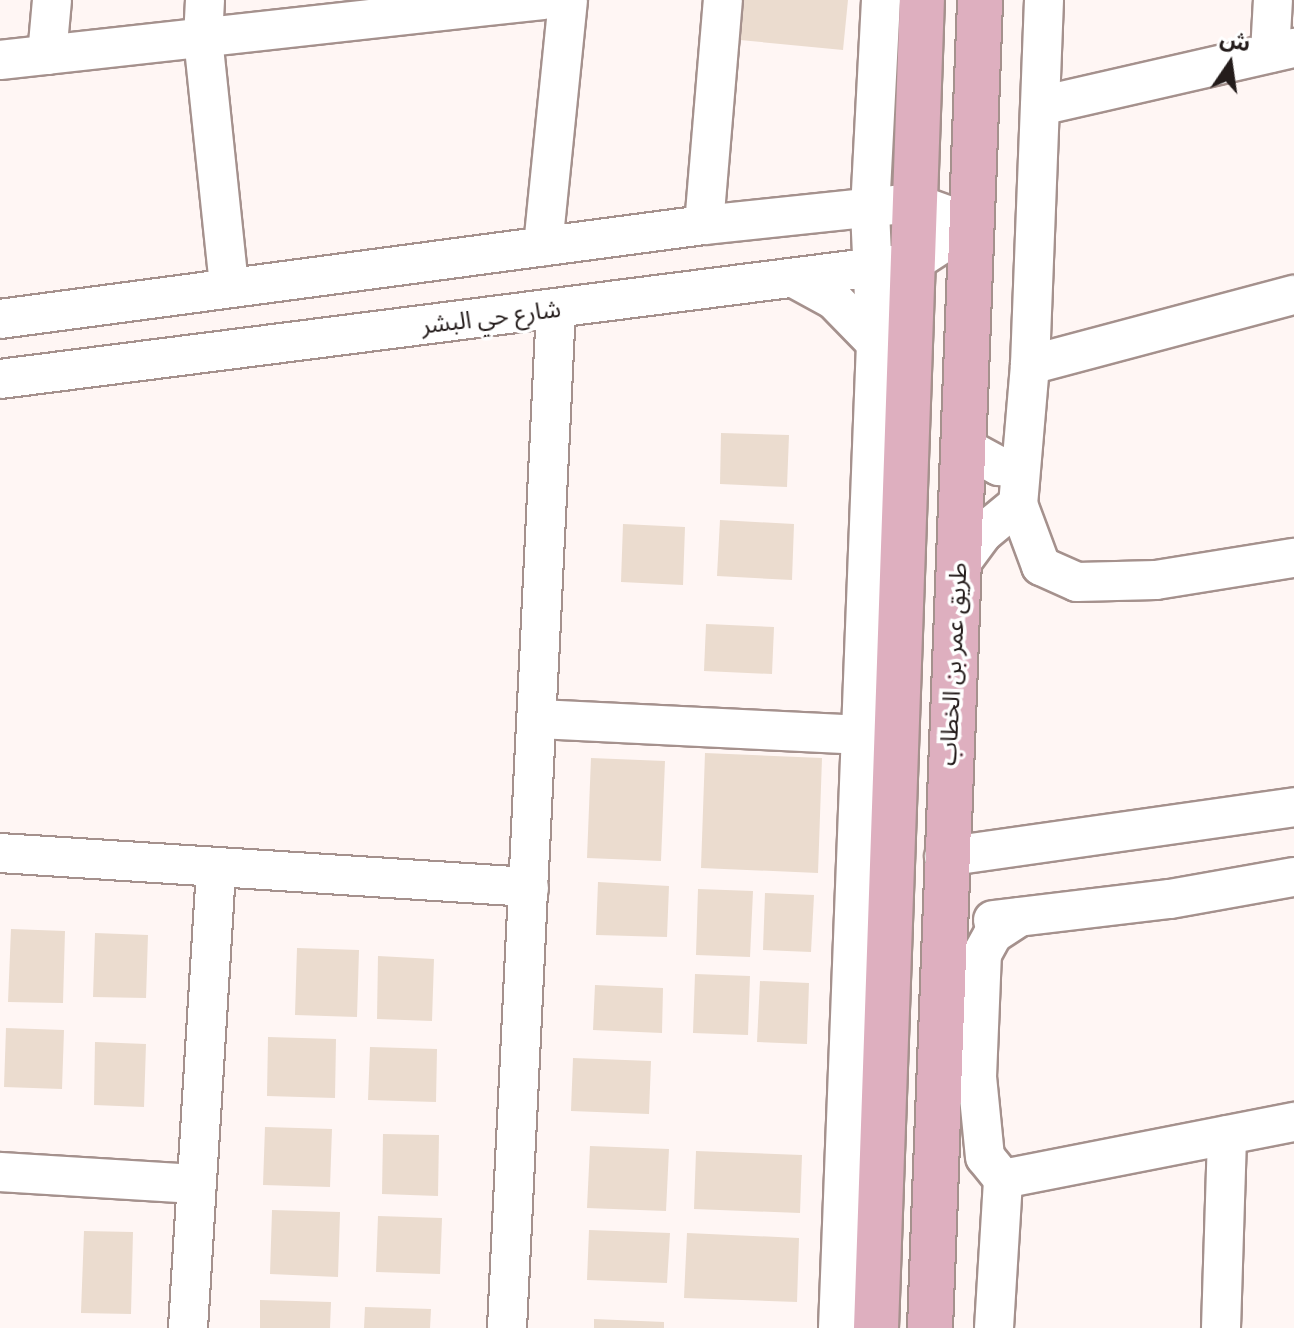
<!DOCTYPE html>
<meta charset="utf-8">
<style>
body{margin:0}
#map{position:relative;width:1294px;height:1328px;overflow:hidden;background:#fff6f4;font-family:"Public Sans","Noto Sans Arabic",sans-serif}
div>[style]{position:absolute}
.building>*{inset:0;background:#ebdccf}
.roads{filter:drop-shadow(2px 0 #a5918d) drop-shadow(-2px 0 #a5918d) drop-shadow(0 2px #a5918d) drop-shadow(0 -2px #a5918d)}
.minor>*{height:38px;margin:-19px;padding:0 19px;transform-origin:19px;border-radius:19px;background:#fff}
.major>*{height:44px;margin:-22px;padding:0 22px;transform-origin:22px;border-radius:22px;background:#deafbf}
span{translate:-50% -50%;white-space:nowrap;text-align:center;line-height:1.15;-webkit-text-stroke:7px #fff;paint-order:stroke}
.street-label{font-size:24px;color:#241c1b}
.north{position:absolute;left:1190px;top:24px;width:80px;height:80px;-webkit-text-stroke:6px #fff;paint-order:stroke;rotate:13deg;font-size:22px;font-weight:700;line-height:32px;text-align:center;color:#241c1b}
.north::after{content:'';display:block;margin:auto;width:28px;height:36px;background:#241c1b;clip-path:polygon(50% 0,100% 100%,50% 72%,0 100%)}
</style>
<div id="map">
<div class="building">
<div style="clip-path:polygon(744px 0,848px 0,843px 50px,740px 40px)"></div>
<div style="clip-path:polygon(721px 433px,789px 435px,787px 487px,720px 484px)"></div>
<div style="clip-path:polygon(720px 520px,794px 524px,792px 580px,717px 576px)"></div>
<div style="clip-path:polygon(623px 524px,685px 527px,683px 585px,621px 582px)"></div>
<div style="clip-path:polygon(706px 624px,774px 627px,772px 674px,704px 671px)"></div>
<div style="clip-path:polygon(705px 753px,822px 758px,818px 873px,701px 868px)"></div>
<div style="clip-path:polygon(591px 758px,665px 761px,661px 861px,587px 858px)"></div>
<div style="clip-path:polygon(598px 882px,669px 886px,667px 937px,596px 935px)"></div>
<div style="clip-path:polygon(698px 889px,753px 891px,750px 957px,696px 955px)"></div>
<div style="clip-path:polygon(765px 893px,814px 895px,811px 952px,763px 950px)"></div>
<div style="clip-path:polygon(11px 929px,65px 931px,63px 1003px,8px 1002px)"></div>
<div style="clip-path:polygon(95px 933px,148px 935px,146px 998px,93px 997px)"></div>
<div style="clip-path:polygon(297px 948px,359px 950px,357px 1017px,295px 1015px)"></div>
<div style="clip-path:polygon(378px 956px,434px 959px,432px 1021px,377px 1019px)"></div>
<div style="clip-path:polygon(695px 974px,750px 976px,748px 1035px,693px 1033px)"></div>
<div style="clip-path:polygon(760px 981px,809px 983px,807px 1044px,757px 1042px)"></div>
<div style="clip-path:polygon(595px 985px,663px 988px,662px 1033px,593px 1030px)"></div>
<div style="clip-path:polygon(6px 1028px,64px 1030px,62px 1089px,4px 1087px)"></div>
<div style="clip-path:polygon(268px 1037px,336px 1039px,335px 1098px,267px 1096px)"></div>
<div style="clip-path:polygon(95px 1042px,146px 1044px,144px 1107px,94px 1105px)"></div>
<div style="clip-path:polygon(370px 1047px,437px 1049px,436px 1102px,368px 1100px)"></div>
<div style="clip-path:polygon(573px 1058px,651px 1061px,649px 1114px,571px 1111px)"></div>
<div style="clip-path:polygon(265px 1127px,332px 1129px,330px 1187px,263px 1185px)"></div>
<div style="clip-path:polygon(383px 1134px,439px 1135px,438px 1196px,382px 1194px)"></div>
<div style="clip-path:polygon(590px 1146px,669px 1149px,666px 1211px,587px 1208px)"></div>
<div style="clip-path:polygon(696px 1151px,802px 1155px,800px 1213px,694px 1209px)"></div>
<div style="clip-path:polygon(272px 1210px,340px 1212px,338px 1277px,270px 1274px)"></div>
<div style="clip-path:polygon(378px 1216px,442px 1218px,440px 1274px,376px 1272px)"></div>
<div style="clip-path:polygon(589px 1230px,670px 1233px,667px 1283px,587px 1280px)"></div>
<div style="clip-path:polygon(84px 1231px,133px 1232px,131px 1314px,81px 1313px)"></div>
<div style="clip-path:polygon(687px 1233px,799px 1238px,797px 1302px,684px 1298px)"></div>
<div style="clip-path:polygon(260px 1300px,331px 1302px,330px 1328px,260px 1328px)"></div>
<div style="clip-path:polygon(365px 1307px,431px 1309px,430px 1328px,364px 1328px)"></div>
<div style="clip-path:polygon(594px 1319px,664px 1322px,664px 1328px,594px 1328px)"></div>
</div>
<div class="roads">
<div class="minor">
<div style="left:205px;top:0;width:38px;rotate:93deg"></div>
<div style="left:203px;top:38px;width:250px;rotate:84deg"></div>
<div style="left:1044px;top:0;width:365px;rotate:92.2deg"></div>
<div style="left:1030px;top:365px;width:140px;rotate:94.9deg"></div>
<div style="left:1018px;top:504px;width:66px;rotate:69.6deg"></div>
<div style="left:1041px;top:566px;width:39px;rotate:24deg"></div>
<div style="left:1077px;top:582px;width:79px;rotate:-1.5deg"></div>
<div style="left:1156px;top:580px;width:140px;rotate:-9.1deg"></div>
<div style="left:1270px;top:53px;width:53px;rotate:-86.8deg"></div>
<div style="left:47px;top:55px;width:55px;rotate:-84.8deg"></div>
<div style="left:0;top:60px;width:546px;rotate:-6.31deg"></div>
<div style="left:1040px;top:106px;width:261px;rotate:-12.9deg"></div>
<div style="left:704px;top:225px;width:226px;rotate:-85.2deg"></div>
<div style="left:543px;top:246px;width:247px;rotate:-84.2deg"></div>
<div style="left:794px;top:278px;width:46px;rotate:28.8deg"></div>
<div style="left:834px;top:300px;width:60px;rotate:45.7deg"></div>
<div style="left:0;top:319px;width:710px;rotate:-7.61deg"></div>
<div style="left:704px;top:225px;width:211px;rotate:-6deg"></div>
<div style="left:914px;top:203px;width:62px;rotate:19.9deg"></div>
<div style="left:1030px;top:365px;width:273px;rotate:-14.9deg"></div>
<div style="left:0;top:379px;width:921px;rotate:-7.29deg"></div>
<div style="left:914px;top:262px;width:69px;rotate:-33.2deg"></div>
<div style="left:962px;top:446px;width:42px;rotate:28.4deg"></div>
<div style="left:999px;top:466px;width:21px;rotate:5deg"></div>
<div style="left:958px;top:567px;width:42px;rotate:-53.7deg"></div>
<div style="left:983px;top:533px;width:45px;rotate:-39.6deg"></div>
<div style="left:537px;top:719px;width:323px;rotate:2.8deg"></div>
<div style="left:0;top:853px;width:530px;rotate:3.68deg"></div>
<div style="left:944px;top:857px;width:354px;rotate:-8.1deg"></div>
<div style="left:993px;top:920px;width:178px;rotate:-6.8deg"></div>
<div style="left:1170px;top:899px;width:126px;rotate:-10.1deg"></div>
<div style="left:0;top:1172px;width:197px;rotate:3.5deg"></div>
<div style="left:1003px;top:1179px;width:297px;rotate:-11.1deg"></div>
<div style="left:188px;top:1328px;width:459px;rotate:-86.5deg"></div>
<div style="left:507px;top:1328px;width:1021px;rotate:-87.25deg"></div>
<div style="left:838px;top:1328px;width:986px;rotate:-87.79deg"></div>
<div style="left:876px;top:343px;width:133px;rotate:-92.6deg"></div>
<div style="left:870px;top:210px;width:210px;rotate:-87deg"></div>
<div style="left:994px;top:1328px;width:149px;rotate:-86.5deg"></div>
<div style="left:1003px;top:1179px;width:28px;rotate:-129deg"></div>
<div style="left:985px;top:1157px;width:80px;rotate:-95.7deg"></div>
<div style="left:977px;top:1077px;width:123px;rotate:-87.7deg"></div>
<div style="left:982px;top:954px;width:23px;rotate:-61deg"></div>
<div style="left:993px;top:934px;width:31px;rotate:-33deg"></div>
<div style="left:1221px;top:1328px;width:193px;rotate:-88.2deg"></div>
</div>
<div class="major">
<div style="left:876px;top:1328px;width:1329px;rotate:-88.02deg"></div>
<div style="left:930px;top:1328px;width:1329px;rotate:-87.84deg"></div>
</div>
</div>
<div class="street-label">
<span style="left:491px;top:317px;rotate:-7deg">شارع حي البشر</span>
<span style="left:953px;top:664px;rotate:-87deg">طريق عمر بن الخطاب</span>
</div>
<div class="north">ش</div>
</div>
